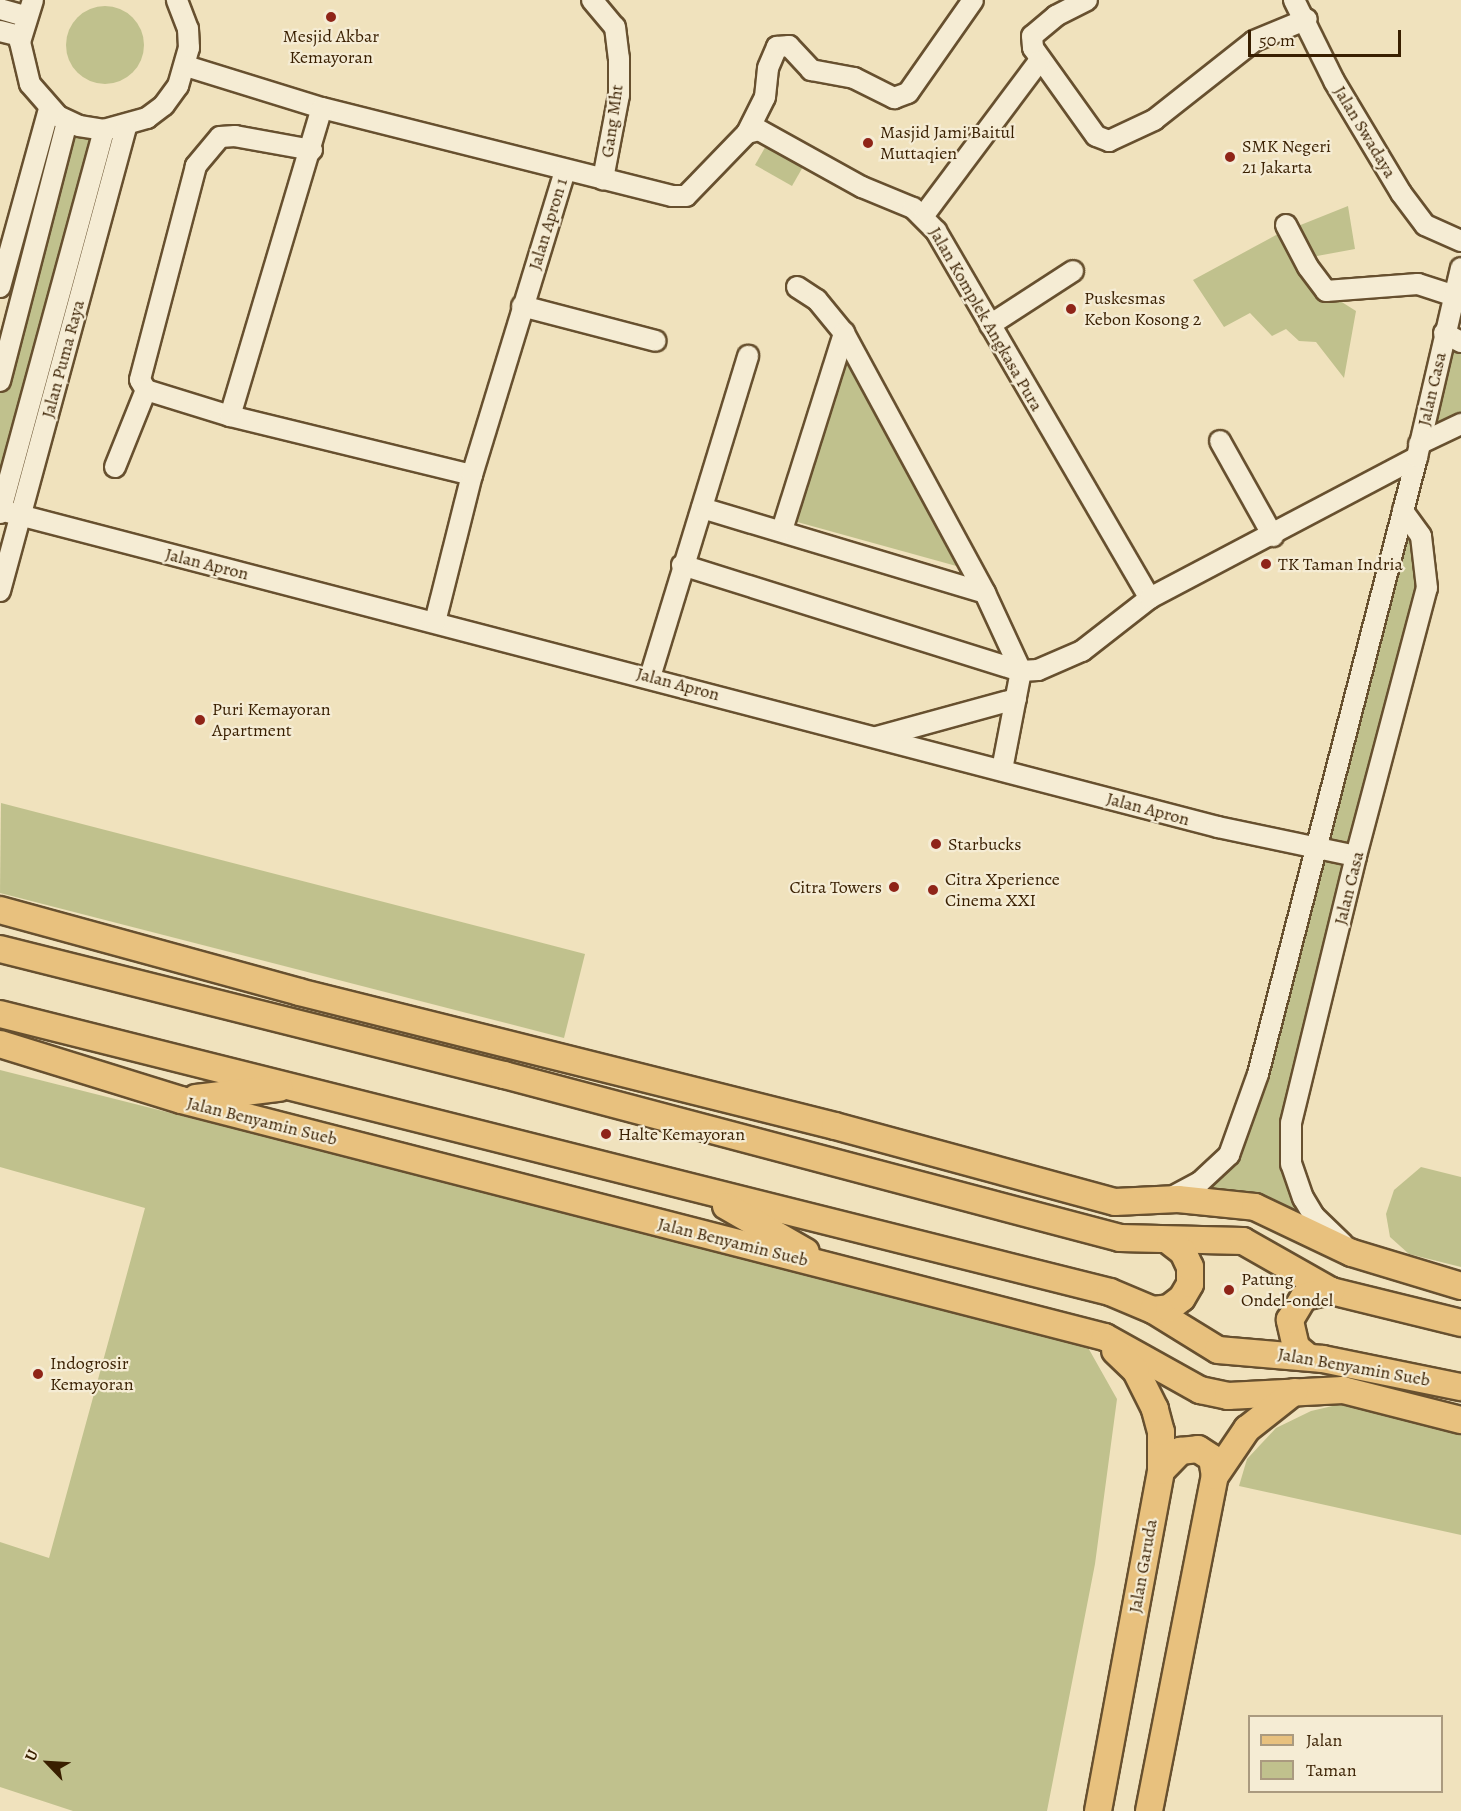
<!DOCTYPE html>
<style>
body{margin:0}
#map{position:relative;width:1461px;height:1811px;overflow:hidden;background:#f0e2bd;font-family:Alegreya,serif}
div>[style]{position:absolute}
.green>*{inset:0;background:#c0c18d}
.round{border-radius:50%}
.roads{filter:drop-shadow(2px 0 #67502f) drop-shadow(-2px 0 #67502f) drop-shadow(0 2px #67502f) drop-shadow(0 -2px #67502f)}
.minor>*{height:20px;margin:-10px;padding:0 10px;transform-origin:10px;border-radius:10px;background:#f5ecd4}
.major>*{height:26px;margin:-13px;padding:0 13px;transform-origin:13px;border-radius:13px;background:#e8c17e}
.dots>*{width:16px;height:16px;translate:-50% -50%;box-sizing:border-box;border:3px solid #f5ecd4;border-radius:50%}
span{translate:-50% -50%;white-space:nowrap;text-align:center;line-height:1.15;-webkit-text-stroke:4.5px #f5ecd4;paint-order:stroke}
.poi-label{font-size:18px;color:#391f00}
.left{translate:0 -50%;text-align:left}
.right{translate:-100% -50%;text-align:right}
.street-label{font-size:18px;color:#391f00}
.legend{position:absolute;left:1248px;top:1715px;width:195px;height:78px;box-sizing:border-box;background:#f5ecd4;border:2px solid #aa9a7f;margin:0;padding:8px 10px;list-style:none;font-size:18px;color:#391f00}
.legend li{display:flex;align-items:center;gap:12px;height:30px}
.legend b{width:30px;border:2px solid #aa9a7f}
.north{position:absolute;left:18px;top:1733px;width:60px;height:60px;-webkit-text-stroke:4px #f5ecd4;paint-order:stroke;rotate:295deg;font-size:16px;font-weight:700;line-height:24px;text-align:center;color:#391f00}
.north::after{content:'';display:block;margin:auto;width:21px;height:27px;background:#391f00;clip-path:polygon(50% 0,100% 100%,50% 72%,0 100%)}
.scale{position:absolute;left:1248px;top:30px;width:153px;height:27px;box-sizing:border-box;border:3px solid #391f00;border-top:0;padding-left:8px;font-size:18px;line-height:21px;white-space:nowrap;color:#391f00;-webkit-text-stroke:4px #f5ecd4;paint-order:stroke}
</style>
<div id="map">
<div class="green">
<div class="round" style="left:66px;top:6px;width:78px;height:78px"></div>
<div style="clip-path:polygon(67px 121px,104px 130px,0 508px,0 369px)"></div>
<div style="clip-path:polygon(767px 144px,804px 165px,792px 186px,755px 165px)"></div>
<div style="clip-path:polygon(1348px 206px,1355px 249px,1317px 256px,1302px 277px,1356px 311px,1344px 378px,1316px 342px,1299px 341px,1286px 329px,1272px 336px,1250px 313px,1224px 327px,1193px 280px,1278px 234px)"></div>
<div style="clip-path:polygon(1444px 333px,1461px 342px,1461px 423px,1419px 444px)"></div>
<div style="clip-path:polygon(842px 351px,960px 567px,790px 520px)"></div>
<div style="clip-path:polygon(1403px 511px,1426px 563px,1290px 1145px,1314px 1216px,1292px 1223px,1167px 1199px,1229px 1155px)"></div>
<div style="clip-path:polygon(1px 803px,585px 954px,564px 1038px,0 893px)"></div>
<div style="clip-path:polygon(0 1070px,1086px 1344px,1117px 1399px,1095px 1564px,1047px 1811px,73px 1811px,0 1787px,0 1542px,49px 1558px,145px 1208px,0 1167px)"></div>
<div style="clip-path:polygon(1421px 1167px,1461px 1177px,1461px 1267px,1409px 1254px,1390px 1237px,1386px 1214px,1394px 1190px)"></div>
<div style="clip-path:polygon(1341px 1404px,1461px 1435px,1461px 1535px,1239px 1486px,1247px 1459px,1276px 1428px,1311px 1411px)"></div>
</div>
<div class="roads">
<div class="minor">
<div style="left:33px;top:0;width:44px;rotate:107.2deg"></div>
<div style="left:20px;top:42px;width:43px;rotate:76.6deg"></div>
<div style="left:30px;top:84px;width:43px;rotate:48.8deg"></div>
<div style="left:58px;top:116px;width:23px;rotate:25deg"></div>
<div style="left:79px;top:126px;width:25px;rotate:9deg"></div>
<div style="left:104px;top:130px;width:45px;rotate:-15.6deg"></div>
<div style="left:147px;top:118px;width:21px;rotate:-37deg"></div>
<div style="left:164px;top:105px;width:24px;rotate:-54deg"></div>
<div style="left:178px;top:86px;width:40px;rotate:-74deg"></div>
<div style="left:189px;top:48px;width:19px;rotate:-93deg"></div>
<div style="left:188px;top:29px;width:31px;rotate:-111deg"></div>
<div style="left:592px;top:0;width:35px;rotate:50deg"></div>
<div style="left:615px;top:27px;width:31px;rotate:83deg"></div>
<div style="left:619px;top:58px;width:37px;rotate:90deg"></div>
<div style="left:619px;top:95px;width:86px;rotate:100.8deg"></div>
<div style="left:1087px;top:0;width:35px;rotate:153deg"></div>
<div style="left:1056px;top:16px;width:31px;rotate:140deg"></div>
<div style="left:1032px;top:36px;width:12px;rotate:85deg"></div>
<div style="left:1033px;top:48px;width:108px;rotate:54.4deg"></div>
<div style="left:1096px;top:136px;width:14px;rotate:21deg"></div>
<div style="left:1109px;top:141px;width:50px;rotate:-25deg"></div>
<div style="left:1154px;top:120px;width:127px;rotate:-38.3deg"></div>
<div style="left:1254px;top:41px;width:57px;rotate:-22.5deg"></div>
<div style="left:1294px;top:0;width:90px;rotate:63.7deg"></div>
<div style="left:1334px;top:81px;width:131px;rotate:59.1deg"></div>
<div style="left:1401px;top:193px;width:40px;rotate:53deg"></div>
<div style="left:1425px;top:225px;width:39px;rotate:24deg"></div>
<div style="left:0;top:9px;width:26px;rotate:16deg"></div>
<div style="left:0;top:31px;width:21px;rotate:14deg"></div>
<div style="left:186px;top:66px;width:142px;rotate:17.2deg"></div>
<div style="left:322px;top:108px;width:361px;rotate:14.1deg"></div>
<div style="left:672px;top:196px;width:14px"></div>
<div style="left:686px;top:196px;width:88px;rotate:-45.9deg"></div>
<div style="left:747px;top:133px;width:12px;rotate:-14deg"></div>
<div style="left:759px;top:130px;width:118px;rotate:29deg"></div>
<div style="left:862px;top:187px;width:55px;rotate:22.4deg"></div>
<div style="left:913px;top:208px;width:33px;rotate:45deg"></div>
<div style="left:936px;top:231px;width:425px;rotate:59.8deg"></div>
<div style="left:747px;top:133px;width:40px;rotate:-63.4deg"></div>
<div style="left:765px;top:97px;width:29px;rotate:-84deg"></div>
<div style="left:768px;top:68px;width:23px;rotate:-67deg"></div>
<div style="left:777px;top:47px;width:12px;rotate:-5deg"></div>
<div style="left:789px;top:46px;width:33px;rotate:47deg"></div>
<div style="left:811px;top:70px;width:44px;rotate:10.5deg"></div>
<div style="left:854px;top:78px;width:45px;rotate:26.6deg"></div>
<div style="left:894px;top:98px;width:15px;rotate:-20deg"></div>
<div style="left:908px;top:93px;width:113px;rotate:-55deg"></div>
<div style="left:312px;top:150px;width:78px;rotate:-169.7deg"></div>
<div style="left:235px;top:136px;width:15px;rotate:176deg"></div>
<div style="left:220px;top:137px;width:38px;rotate:130deg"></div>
<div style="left:196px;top:166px;width:221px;rotate:104.7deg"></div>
<div style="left:140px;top:380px;width:12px;rotate:59deg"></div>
<div style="left:146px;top:390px;width:88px;rotate:17.2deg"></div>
<div style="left:230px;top:416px;width:249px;rotate:13.7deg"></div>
<div style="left:924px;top:215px;width:192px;rotate:-53.2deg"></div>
<div style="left:1286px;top:225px;width:47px;rotate:62.4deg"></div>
<div style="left:1308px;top:267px;width:30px;rotate:53deg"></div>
<div style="left:1326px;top:291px;width:92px;rotate:-4.4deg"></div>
<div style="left:1418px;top:284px;width:36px;rotate:18deg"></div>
<div style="left:0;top:287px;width:185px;rotate:-74.6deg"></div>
<div style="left:797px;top:287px;width:24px;rotate:33deg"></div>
<div style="left:817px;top:300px;width:43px;rotate:50.7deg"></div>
<div style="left:844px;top:333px;width:296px;rotate:61.5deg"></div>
<div style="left:985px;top:593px;width:86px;rotate:65.2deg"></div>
<div style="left:1021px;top:671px;width:101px;rotate:100.9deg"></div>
<div style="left:522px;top:306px;width:138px;rotate:14.6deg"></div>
<div style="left:990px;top:325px;width:99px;rotate:-33deg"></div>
<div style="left:1444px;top:333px;width:19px;rotate:28deg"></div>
<div style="left:0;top:381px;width:268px;rotate:-75.5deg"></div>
<div style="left:230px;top:416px;width:321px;rotate:-73.4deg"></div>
<div style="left:1220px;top:441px;width:109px;rotate:60.8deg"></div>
<div style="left:1419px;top:444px;width:47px;rotate:-25.5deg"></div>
<div style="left:115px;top:467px;width:83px;rotate:-68.1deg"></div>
<div style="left:702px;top:508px;width:295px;rotate:16.7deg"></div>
<div style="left:0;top:510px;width:1259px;rotate:14.59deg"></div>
<div style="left:1218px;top:827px;width:141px;rotate:11.9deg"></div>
<div style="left:0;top:513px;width:397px;rotate:-74.8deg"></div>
<div style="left:782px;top:530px;width:207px;rotate:-72.5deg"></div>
<div style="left:682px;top:565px;width:355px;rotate:17.4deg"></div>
<div style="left:1021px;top:671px;width:17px;rotate:-3deg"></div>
<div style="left:1038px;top:670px;width:48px;rotate:-23.4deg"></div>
<div style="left:1082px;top:651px;width:86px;rotate:-37.9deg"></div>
<div style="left:1150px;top:598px;width:302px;rotate:-27.8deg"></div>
<div style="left:0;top:591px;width:481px;rotate:-74.8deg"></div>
<div style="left:435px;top:622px;width:152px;rotate:-75.9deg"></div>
<div style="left:472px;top:475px;width:319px;rotate:-73deg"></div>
<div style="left:650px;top:677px;width:336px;rotate:-73deg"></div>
<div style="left:877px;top:737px;width:144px;rotate:-15.3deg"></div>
<div style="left:1168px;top:1199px;width:36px;rotate:-28deg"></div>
<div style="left:1200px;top:1182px;width:40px;rotate:-43deg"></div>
<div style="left:1229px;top:1155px;width:86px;rotate:-70.3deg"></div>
<div style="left:1258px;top:1074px;width:637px;rotate:-75.55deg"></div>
<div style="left:1417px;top:457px;width:194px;rotate:-76.9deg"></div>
<div style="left:1343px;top:1244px;width:40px;rotate:-136deg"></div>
<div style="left:1314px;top:1216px;width:21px;rotate:-121deg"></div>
<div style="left:1303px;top:1198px;width:36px;rotate:-109deg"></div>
<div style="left:1291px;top:1164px;width:41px;rotate:-90deg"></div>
<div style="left:1291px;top:1123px;width:275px;rotate:-76.3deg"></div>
<div style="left:1356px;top:856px;width:277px;rotate:-75.2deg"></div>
<div style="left:1427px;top:588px;width:52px;rotate:-96.6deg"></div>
<div style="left:1421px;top:536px;width:31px;rotate:-126deg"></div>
</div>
<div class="major">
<div style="left:0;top:910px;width:310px;rotate:15.3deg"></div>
<div style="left:299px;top:992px;width:552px;rotate:14.04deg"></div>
<div style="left:835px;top:1126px;width:290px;rotate:15.2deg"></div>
<div style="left:1115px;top:1202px;width:63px;rotate:-2.7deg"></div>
<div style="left:1178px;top:1199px;width:77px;rotate:5.9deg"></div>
<div style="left:1255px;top:1207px;width:107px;rotate:25.4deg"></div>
<div style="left:1352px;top:1253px;width:114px;rotate:16.8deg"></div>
<div style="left:0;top:949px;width:520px;rotate:14.04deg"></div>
<div style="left:504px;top:1075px;width:637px;rotate:14.82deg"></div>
<div style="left:1120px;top:1238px;width:123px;rotate:1.4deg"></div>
<div style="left:1243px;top:1241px;width:101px;rotate:29.6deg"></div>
<div style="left:1331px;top:1291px;width:134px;rotate:13.8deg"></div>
<div style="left:0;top:1014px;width:1144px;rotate:14.06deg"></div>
<div style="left:1110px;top:1292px;width:47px;rotate:22.7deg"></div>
<div style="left:1153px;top:1310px;width:76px;rotate:31.6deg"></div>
<div style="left:1218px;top:1350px;width:105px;rotate:4.9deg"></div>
<div style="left:1323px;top:1359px;width:141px;rotate:11.5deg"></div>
<div style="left:0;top:1044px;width:189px;rotate:17.2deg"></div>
<div style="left:181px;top:1100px;width:954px;rotate:14.39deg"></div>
<div style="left:1105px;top:1337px;width:109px;rotate:29.2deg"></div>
<div style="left:1200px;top:1390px;width:29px;rotate:12deg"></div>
<div style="left:1228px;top:1396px;width:115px;rotate:-3deg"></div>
<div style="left:1343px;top:1390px;width:122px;rotate:14.3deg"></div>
<div style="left:196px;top:1098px;width:84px;rotate:-6.9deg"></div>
<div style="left:726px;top:1206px;width:92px;rotate:29.9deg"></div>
<div style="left:1153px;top:1310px;width:16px;rotate:-7deg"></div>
<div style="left:1169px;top:1308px;width:16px;rotate:-38deg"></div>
<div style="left:1182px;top:1298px;width:16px;rotate:-60deg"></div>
<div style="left:1190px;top:1284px;width:17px;rotate:-90deg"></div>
<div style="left:1190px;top:1267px;width:17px;rotate:-115deg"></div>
<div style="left:1183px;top:1252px;width:16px;rotate:-142deg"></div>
<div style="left:1307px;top:1356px;width:14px;rotate:-141deg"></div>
<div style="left:1296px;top:1347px;width:28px;rotate:-103deg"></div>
<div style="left:1290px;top:1320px;width:27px;rotate:-59deg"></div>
<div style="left:1304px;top:1297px;width:28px;rotate:-13deg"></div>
<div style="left:1161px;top:1471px;width:28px;rotate:-46deg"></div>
<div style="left:1180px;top:1451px;width:18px;rotate:-6deg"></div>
<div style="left:1198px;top:1449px;width:17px;rotate:33deg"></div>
<div style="left:1212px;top:1458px;width:18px;rotate:81deg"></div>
<div style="left:1098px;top:1811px;width:346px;rotate:-79.5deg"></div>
<div style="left:1161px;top:1471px;width:39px;rotate:-90deg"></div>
<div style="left:1161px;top:1432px;width:24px;rotate:-105deg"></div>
<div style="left:1155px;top:1409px;width:42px;rotate:-116.6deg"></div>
<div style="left:1136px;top:1371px;width:29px;rotate:-136deg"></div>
<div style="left:1149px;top:1811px;width:341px;rotate:-78.9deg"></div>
<div style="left:1215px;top:1476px;width:57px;rotate:-55.8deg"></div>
<div style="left:1247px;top:1429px;width:60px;rotate:-38.2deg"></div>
</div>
</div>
<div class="dots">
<div style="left:331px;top:17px;background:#8f2418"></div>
<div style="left:868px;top:143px;background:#8f2418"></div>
<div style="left:1230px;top:157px;background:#8f2418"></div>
<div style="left:1071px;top:309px;background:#8f2418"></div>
<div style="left:1266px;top:564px;background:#8f2418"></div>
<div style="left:200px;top:720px;background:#8f2418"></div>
<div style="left:936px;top:844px;background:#8f2418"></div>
<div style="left:894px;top:887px;background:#8f2418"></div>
<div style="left:933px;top:890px;background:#8f2418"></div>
<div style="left:606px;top:1134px;background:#8f2418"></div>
<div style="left:1229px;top:1290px;background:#8f2418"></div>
<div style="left:38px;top:1374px;background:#8f2418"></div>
</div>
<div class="poi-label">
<span style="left:331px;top:47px">Mesjid Akbar<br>Kemayoran</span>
<span class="left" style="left:880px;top:143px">Masjid Jami'Baitul<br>Muttaqien</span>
<span class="left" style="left:1242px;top:157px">SMK Negeri<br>21 Jakarta</span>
<span class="left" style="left:1084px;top:309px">Puskesmas<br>Kebon Kosong 2</span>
<span class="left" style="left:1278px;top:564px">TK Taman Indria</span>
<span class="left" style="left:212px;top:720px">Puri Kemayoran<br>Apartment</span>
<span class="left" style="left:948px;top:844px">Starbucks</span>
<span class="left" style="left:945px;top:890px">Citra Xperience<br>Cinema XXI</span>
<span class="right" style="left:882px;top:887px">Citra Towers</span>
<span class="left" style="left:618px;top:1134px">Halte Kemayoran</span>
<span class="left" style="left:1241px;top:1290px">Patung<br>Ondel-ondel</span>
<span class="left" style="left:50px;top:1374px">Indogrosir<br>Kemayoran</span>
</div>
<div class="street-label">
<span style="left:612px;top:121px;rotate:-82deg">Gang Mht</span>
<span style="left:1365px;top:132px;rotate:59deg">Jalan Swadaya</span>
<span style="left:548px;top:224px;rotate:-73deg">Jalan Apron 1</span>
<span style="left:986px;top:319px;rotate:60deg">Jalan Komplek Angkasa Pura</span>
<span style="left:63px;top:359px;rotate:-75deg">Jalan Puma Raya</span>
<span style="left:1432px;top:389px;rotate:-77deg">Jalan Casa</span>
<span style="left:207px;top:564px;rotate:14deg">Jalan Apron</span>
<span style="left:678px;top:684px;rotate:15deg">Jalan Apron</span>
<span style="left:1148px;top:809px;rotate:15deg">Jalan Apron</span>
<span style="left:1349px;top:888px;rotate:-76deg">Jalan Casa</span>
<span style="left:262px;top:1121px;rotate:14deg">Jalan Benyamin Sueb</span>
<span style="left:733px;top:1242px;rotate:14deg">Jalan Benyamin Sueb</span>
<span style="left:1354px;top:1367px;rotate:10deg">Jalan Benyamin Sueb</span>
<span style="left:1143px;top:1566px;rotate:-80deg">Jalan Garuda</span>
</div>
<ul class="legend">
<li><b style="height:8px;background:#e8c17e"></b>Jalan</li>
<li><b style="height:16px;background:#c0c18d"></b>Taman</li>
</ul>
<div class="north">U</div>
<div class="scale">50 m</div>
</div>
